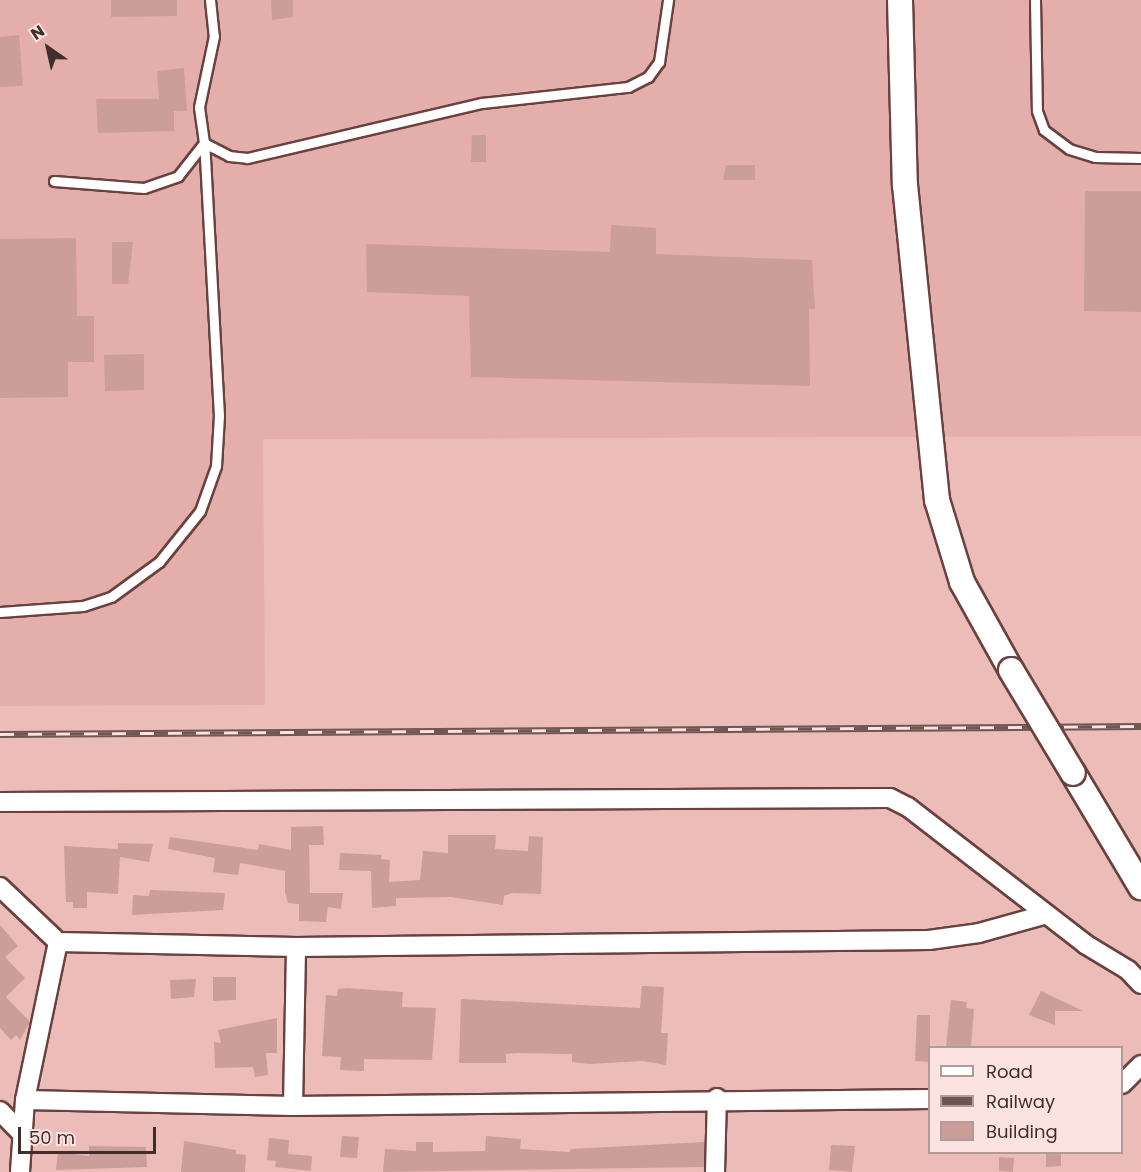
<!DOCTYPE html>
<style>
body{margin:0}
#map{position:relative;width:1141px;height:1172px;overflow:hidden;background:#ecbcb8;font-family:Poppins,sans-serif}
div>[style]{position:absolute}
.built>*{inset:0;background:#e4aeaa}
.building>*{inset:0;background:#cc9e9a}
.roads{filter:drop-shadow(2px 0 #69423f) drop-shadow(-2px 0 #69423f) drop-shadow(0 2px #69423f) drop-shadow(0 -2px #69423f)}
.service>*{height:9px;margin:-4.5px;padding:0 4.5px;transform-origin:4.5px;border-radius:4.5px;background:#fff}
.minor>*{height:18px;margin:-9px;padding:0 9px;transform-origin:9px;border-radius:9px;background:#fff}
.tertiary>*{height:24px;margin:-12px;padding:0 12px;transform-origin:12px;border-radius:12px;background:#fff}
.rail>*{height:7px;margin-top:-3.5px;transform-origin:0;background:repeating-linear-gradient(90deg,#fce3e1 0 14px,#705653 0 28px);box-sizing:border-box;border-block:2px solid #705653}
.bridges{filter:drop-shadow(2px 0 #69423f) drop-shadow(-2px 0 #69423f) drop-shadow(0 2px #69423f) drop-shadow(0 -2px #69423f)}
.tertiary-bridge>*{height:24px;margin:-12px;padding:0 12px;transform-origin:12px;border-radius:12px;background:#fff}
span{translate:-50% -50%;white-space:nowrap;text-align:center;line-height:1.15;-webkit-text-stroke:4.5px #fce3e1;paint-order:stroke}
.legend{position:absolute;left:928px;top:1046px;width:195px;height:108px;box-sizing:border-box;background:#fce3e1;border:2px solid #b19b99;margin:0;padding:8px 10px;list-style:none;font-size:18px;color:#402e2c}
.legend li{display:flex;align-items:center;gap:12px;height:30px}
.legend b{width:30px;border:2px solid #b19b99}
.north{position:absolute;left:18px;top:18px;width:60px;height:60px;-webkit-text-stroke:4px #fce3e1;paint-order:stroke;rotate:326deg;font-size:16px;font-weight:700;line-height:24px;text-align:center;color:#402e2c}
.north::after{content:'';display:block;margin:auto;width:21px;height:27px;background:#402e2c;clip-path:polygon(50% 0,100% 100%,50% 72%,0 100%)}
.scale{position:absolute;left:18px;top:1127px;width:138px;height:27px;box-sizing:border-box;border:3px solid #402e2c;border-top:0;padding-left:8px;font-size:18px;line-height:21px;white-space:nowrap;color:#402e2c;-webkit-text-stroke:4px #fce3e1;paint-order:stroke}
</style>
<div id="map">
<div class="built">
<div style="clip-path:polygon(0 0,1141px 0,1141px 436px,263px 439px,265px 705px,0 706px)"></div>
</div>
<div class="building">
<div style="clip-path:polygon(111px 0,177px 0,177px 16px,111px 17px)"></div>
<div style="clip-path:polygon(271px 0,293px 0,293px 17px,272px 20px)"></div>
<div style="clip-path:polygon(19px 35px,23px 86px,0 87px,0 37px)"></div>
<div style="clip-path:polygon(184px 68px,187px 111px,174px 111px,174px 131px,98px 133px,96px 99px,159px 99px,157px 71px)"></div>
<div style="clip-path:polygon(472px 135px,486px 135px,486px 162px,471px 162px)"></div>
<div style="clip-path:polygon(726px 165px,755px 165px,755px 180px,723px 180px)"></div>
<div style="clip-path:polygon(1085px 191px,1141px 191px,1141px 312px,1084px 311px)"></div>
<div style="clip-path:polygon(611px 225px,656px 228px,656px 254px,812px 260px,815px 309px,809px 309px,810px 386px,471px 377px,469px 296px,367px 292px,366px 244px,610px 252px)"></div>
<div style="clip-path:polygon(76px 238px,77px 316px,94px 316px,94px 362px,68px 362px,68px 397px,0 398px,0 239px)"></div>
<div style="clip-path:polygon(112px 242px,133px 242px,128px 284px,112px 284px)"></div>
<div style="clip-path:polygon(144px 354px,144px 390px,105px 391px,104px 355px)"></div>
<div style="clip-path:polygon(323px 826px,324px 845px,309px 845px,310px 893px,289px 893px,343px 893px,341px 909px,328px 907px,326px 922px,299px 921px,299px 904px,288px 903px,285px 893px,285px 871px,240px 863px,238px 875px,213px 872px,215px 858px,168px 849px,170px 837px,258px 850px,259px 844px,291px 850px,291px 827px)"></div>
<div style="clip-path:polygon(448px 835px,496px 835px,495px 849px,528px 851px,529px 836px,543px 837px,541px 894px,512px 893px,504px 896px,503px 905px,451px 897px,396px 898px,396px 906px,372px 908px,371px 871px,339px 870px,340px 853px,382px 855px,381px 859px,390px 860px,389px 882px,420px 880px,423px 851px,448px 853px)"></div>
<div style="clip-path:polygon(118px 843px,153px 844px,149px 862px,120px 857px,118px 894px,87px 892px,87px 908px,73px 908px,73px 902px,66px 902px,64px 846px,118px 849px)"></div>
<div style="clip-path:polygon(150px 890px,225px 893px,223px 910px,132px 915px,133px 895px,149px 896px)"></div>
<div style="clip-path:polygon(0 925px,18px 946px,5px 957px,25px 978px,6px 997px,30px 1022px,20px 1040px,16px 1035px,11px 1040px,0 1028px)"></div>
<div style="clip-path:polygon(213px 977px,236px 977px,236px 1000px,213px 1001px)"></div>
<div style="clip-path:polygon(196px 979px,194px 997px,171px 999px,170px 980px)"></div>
<div style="clip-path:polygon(642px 986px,664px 987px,661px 1033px,668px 1033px,666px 1065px,643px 1061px,589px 1064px,572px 1062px,572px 1054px,517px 1053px,506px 1054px,506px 1063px,459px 1063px,461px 999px,640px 1008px)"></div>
<div style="clip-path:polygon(347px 988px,403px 992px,402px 1007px,436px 1008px,432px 1060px,364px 1059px,364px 1071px,340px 1070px,341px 1057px,322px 1056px,326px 995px,337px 996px,338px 989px)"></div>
<div style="clip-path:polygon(1041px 991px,1083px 1011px,1055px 1011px,1055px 1025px,1029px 1015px)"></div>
<div style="clip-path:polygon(951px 1000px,967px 1002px,966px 1008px,974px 1009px,971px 1047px,946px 1047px)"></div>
<div style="clip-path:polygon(917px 1015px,930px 1015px,930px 1062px,915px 1061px)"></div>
<div style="clip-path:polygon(277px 1018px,277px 1053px,266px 1053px,268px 1075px,255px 1077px,253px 1067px,215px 1068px,214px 1042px,221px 1043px,218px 1030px)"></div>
<div style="clip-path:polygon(342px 1136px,359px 1137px,357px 1158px,340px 1157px)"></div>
<div style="clip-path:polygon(486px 1136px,521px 1139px,520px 1149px,570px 1152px,570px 1149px,704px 1142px,704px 1167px,383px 1172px,385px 1149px,416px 1151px,416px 1142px,433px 1142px,433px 1152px,485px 1151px)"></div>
<div style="clip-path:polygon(269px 1138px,289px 1140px,288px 1154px,312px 1156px,311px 1171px,275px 1167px,276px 1161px,267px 1160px)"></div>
<div style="clip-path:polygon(184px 1141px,236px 1150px,236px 1154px,246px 1155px,245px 1172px,181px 1172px)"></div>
<div style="clip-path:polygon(831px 1145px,855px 1146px,852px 1172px,829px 1170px)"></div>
<div style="clip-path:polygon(89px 1146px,146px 1147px,147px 1167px,56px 1170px,58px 1152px,89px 1156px)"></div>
<div style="clip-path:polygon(1046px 1152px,1061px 1152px,1061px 1166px,1046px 1167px)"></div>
<div style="clip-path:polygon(999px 1157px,1014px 1158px,1013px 1172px,999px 1171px)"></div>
</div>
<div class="roads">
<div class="service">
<div style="left:210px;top:0;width:36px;rotate:84deg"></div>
<div style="left:214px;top:36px;width:73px;rotate:101.9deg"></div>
<div style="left:199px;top:107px;width:36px;rotate:82deg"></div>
<div style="left:204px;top:143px;width:28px;rotate:27deg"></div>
<div style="left:229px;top:156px;width:18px;rotate:6deg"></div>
<div style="left:247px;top:158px;width:241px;rotate:-13.2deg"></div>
<div style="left:482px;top:103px;width:147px;rotate:-6.3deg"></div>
<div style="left:628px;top:87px;width:22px;rotate:-27deg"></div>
<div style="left:648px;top:77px;width:19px;rotate:-54deg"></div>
<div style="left:659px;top:62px;width:63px;rotate:-81.7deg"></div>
<div style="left:1035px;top:0;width:111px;rotate:89deg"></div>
<div style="left:1037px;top:111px;width:20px;rotate:70deg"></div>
<div style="left:1044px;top:130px;width:31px;rotate:37deg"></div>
<div style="left:1069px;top:149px;width:27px;rotate:17deg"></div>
<div style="left:1095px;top:157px;width:46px;rotate:1.2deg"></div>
<div style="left:54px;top:181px;width:90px;rotate:4.4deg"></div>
<div style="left:144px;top:188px;width:36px;rotate:-19deg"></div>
<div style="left:178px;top:176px;width:42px;rotate:-51.8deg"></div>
<div style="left:0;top:612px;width:83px;rotate:-4.1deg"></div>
<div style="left:83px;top:606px;width:29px;rotate:-18deg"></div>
<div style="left:111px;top:597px;width:59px;rotate:-36.1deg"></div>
<div style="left:159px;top:562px;width:65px;rotate:-51.2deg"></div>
<div style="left:200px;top:511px;width:48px;rotate:-70.4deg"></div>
<div style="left:216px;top:466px;width:50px;rotate:-86.6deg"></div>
<div style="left:219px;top:416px;width:273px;rotate:-93.1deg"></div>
</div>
<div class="minor">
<div style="left:0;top:802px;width:890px;rotate:-0.26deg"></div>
<div style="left:890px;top:798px;width:20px;rotate:27deg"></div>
<div style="left:908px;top:807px;width:224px;rotate:37.7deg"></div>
<div style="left:1085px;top:944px;width:50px;rotate:31.2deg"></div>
<div style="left:1128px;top:970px;width:19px;rotate:47deg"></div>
<div style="left:0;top:887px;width:80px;rotate:43.5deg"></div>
<div style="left:58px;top:942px;width:161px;rotate:101.8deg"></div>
<div style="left:25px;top:1100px;width:72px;rotate:94deg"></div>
<div style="left:58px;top:942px;width:238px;rotate:1.2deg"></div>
<div style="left:296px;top:947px;width:633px;rotate:-0.63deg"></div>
<div style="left:929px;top:940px;width:50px;rotate:-8deg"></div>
<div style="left:979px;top:933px;width:67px;rotate:-15.5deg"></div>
<div style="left:1122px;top:1084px;width:27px;rotate:-45deg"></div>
<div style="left:25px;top:1100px;width:268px;rotate:1.3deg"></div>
<div style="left:293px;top:1106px;width:637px;rotate:-0.63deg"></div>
<div style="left:293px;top:1106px;width:159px;rotate:-88.9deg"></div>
<div style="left:0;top:1111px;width:29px;rotate:46deg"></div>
<div style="left:715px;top:1172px;width:74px;rotate:-88.5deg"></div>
</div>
<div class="tertiary">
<div style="left:900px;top:0;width:185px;rotate:88.5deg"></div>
<div style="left:905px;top:185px;width:317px;rotate:84.2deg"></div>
<div style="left:937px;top:500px;width:86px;rotate:73deg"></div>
<div style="left:962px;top:582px;width:101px;rotate:60.9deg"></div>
<div style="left:1073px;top:773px;width:133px;rotate:59.2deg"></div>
</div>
</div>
<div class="rail">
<div style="left:0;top:734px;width:1141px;rotate:-0.4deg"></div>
</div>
<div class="bridges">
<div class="tertiary-bridge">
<div style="left:1011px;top:670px;width:120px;rotate:59deg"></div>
</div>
</div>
<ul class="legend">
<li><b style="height:8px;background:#fff"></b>Road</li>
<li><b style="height:8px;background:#705653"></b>Railway</li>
<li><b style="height:16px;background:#cc9e9a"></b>Building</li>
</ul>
<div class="north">N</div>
<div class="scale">50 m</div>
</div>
